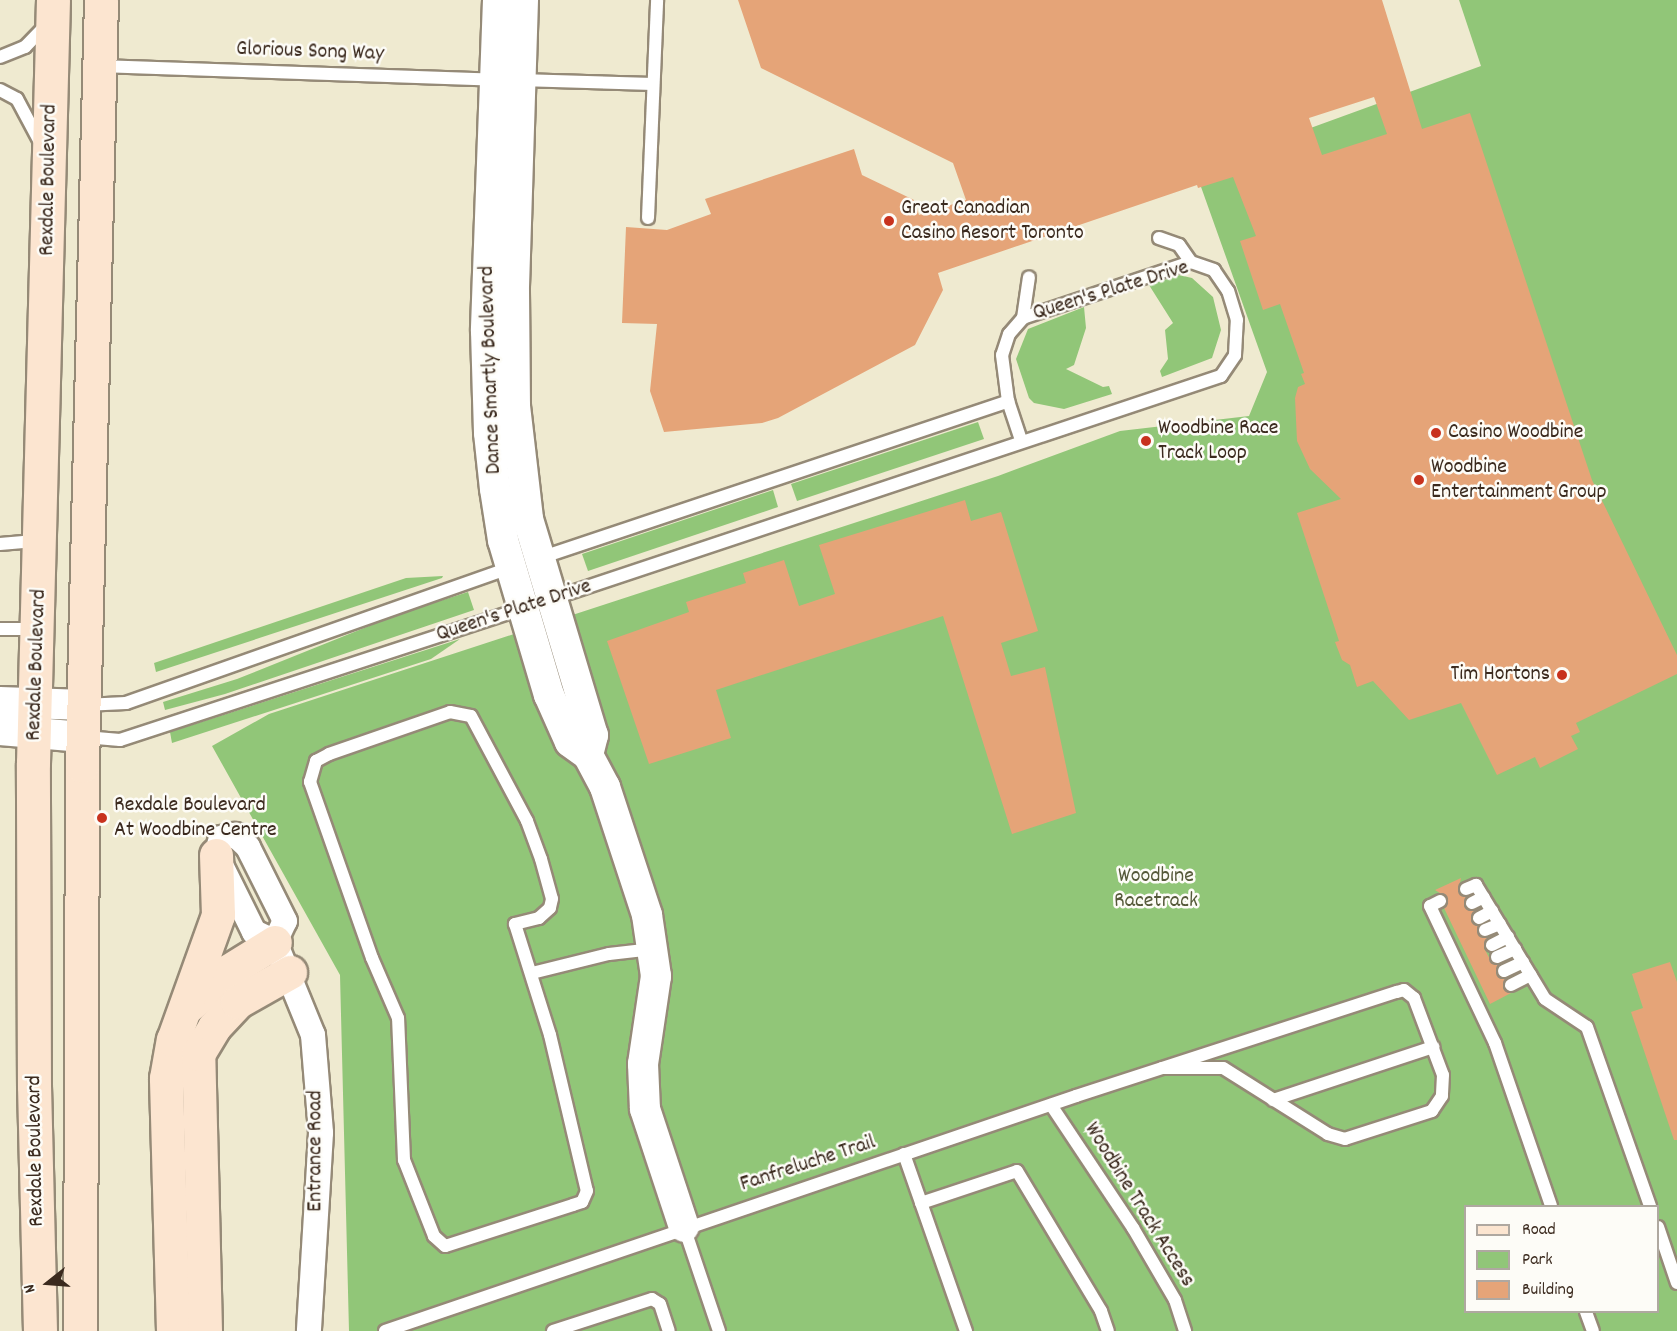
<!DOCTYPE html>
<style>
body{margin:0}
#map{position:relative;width:1677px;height:1331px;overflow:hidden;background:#efead0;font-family:Dekko,sans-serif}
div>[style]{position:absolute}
.green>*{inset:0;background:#91c678}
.building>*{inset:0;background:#e5a478}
.roads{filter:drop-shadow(2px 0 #958a77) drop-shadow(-2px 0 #958a77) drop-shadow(0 2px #958a77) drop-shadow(0 -2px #958a77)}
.service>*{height:12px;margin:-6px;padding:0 6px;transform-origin:6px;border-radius:6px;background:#fff}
.minor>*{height:24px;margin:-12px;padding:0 12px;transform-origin:12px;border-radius:12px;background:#fff}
.tertiary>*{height:30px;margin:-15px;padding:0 15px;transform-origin:15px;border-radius:15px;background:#fff}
.secondary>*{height:33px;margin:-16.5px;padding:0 16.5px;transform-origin:16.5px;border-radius:16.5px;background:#fce5d0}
.dots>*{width:16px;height:16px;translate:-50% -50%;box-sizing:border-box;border:3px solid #fdfcf7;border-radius:50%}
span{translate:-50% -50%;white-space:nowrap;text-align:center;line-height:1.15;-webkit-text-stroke:5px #fdfcf7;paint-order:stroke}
.street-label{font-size:22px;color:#3b2a1e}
.poi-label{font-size:22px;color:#3b2a1e}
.left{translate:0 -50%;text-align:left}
.right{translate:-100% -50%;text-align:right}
.park-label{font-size:22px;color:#555939}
.legend{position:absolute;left:1464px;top:1205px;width:195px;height:108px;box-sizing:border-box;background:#fdfcf7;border:2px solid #afa8a0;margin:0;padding:8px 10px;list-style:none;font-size:18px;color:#3b2a1e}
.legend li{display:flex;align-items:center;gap:12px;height:30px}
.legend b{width:30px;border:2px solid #afa8a0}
.north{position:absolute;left:18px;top:1253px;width:60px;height:60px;-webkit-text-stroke:4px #fdfcf7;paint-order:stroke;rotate:253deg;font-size:16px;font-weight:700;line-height:24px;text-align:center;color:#3b2a1e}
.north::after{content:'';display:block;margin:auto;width:21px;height:27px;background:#3b2a1e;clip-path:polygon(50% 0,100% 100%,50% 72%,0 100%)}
</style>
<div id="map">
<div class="green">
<div style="clip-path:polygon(evenodd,1459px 0,1677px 0,1677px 1331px,349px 1331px,340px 975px,212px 746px,269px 714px,998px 476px,1120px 431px,1249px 416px,1267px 372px,1195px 170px,1481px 66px,1459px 0,1466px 1206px,1658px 1206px,1658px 1312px,1466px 1312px,1466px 1206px)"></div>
<div style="clip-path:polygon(1179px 275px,1192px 278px,1213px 297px,1221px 330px,1212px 358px,1162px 377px,1160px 371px,1168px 359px,1165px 330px,1173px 323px,1149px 285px)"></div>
<div style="clip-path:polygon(1084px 307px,1086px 328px,1074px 365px,1066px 369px,1103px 387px,1109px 386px,1112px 394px,1064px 409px,1034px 403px,1029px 398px,1016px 359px,1028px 329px)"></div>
<div style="clip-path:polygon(978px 422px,984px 439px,797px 501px,791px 484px)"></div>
<div style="clip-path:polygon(773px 490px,778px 507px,588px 571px,582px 554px)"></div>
<div style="clip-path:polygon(443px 576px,442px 578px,156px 672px,154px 663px,406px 578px)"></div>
<div style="clip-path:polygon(468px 592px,474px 610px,225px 694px,165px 710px,163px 702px,237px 679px,399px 614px)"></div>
<div style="clip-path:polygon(460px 639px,431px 659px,172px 743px,170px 732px)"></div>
</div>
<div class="building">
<div style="clip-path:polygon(evenodd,738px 0,1382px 0,1422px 129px,1470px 113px,1592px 480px,1677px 655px,1677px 674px,1576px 723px,1580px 732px,1571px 736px,1578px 749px,1540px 768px,1535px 757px,1497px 775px,1461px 703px,1409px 720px,1373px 681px,1357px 687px,1350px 665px,1342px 660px,1335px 642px,1339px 641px,1297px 513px,1341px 499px,1310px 469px,1297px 441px,1295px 398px,1298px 387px,1305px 384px,1301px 374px,1304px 373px,1280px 304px,1263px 310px,1240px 241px,1256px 236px,1233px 177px,1198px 188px,1197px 185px,938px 273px,943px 290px,915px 345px,778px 418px,762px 423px,664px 432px,650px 391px,657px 324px,622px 323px,626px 227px,667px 230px,711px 214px,705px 199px,854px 149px,862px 175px,914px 200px,919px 215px,966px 200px,953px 163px,761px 68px,738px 0,1374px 97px,1387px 134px,1322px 155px,1309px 118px,1374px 97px)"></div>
<div style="clip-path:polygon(965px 500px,971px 521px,1001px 512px,1038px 631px,1001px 643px,1011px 676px,1045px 667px,1076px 813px,1012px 834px,943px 616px,716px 690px,731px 738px,649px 764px,607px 641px,689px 612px,686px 602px,746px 583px,743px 573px,784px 560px,799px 606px,835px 594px,819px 545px)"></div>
<div style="clip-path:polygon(1461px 878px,1458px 891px,1467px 897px,1464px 906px,1476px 910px,1472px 921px,1478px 926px,1479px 936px,1488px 938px,1484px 948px,1492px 963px,1499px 965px,1496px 974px,1506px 979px,1503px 988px,1511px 993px,1490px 1004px,1444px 908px,1448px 898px,1435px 890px)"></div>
<div style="clip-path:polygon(1670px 962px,1677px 982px,1677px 1140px,1674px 1140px,1631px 1012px,1643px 1008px,1632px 974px)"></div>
</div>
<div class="roads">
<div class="service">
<div style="left:0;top:57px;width:27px;rotate:-22deg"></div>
<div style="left:25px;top:47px;width:29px;rotate:-46deg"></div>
<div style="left:99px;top:66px;width:397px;rotate:2deg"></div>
<div style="left:519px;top:80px;width:134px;rotate:1.7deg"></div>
<div style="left:0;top:90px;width:19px;rotate:28deg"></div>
<div style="left:17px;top:99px;width:49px;rotate:61.9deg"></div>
<div style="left:648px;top:218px;width:218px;rotate:-87.6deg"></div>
<div style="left:1159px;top:238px;width:21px;rotate:19deg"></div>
<div style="left:1179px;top:245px;width:21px;rotate:55deg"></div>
<div style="left:1023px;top:318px;width:41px;rotate:-81.7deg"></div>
<div style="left:0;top:544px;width:38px;rotate:-5deg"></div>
<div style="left:540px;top:558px;width:494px;rotate:-18.5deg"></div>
<div style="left:551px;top:599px;width:706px;rotate:-18.41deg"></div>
<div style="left:1221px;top:376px;width:25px;rotate:-56deg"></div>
<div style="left:1235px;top:355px;width:35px;rotate:-87deg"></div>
<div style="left:1237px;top:320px;width:30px;rotate:-107deg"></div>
<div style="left:1228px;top:291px;width:25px;rotate:-124deg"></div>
<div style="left:1214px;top:270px;width:24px;rotate:-161deg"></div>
<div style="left:1191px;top:262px;width:177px;rotate:161.6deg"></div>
<div style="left:1023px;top:318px;width:21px;rotate:131deg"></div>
<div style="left:1009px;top:334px;width:22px;rotate:108deg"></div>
<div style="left:1002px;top:355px;width:46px;rotate:82.6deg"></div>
<div style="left:1008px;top:401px;width:41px;rotate:71.6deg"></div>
<div style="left:0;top:629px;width:34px"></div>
<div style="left:84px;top:705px;width:42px;rotate:-2.7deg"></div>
<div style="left:126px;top:703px;width:409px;rotate:-19.4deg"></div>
<div style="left:450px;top:712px;width:21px;rotate:11deg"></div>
<div style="left:471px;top:716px;width:119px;rotate:61.9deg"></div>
<div style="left:527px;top:821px;width:40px;rotate:69.8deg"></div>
<div style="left:541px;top:859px;width:41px;rotate:74.6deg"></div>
<div style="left:552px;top:899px;width:9px;rotate:103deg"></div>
<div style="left:550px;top:908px;width:15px;rotate:138deg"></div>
<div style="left:539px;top:918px;width:25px;rotate:166deg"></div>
<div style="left:515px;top:924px;width:116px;rotate:72.5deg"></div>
<div style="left:550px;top:1035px;width:160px;rotate:76.7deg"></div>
<div style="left:587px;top:1191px;width:12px;rotate:114deg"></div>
<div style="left:582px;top:1202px;width:9px;rotate:162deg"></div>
<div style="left:573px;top:1205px;width:134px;rotate:162.2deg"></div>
<div style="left:445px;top:1246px;width:15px;rotate:-138deg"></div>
<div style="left:434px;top:1236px;width:82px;rotate:-111.5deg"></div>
<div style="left:404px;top:1160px;width:142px;rotate:-92.4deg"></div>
<div style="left:398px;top:1018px;width:65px;rotate:-113.4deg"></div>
<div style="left:372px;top:958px;width:187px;rotate:-109.4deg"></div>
<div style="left:310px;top:782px;width:22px;rotate:-74deg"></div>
<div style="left:316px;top:761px;width:15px;rotate:-28deg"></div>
<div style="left:329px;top:754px;width:128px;rotate:-19.1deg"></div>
<div style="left:85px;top:737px;width:35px;rotate:5deg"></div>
<div style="left:120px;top:740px;width:424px;rotate:-18.1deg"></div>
<div style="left:1466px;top:889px;width:11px;rotate:-22deg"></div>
<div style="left:1476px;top:885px;width:133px;rotate:58.8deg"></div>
<div style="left:1545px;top:999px;width:50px;rotate:33.7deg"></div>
<div style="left:1587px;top:1027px;width:190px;rotate:70.6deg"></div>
<div style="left:1440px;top:901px;width:11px;rotate:153deg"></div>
<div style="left:1430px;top:906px;width:152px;rotate:64.6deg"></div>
<div style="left:1495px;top:1043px;width:172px;rotate:71deg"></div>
<div style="left:1472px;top:903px;width:13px;rotate:-27deg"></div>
<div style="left:1479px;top:918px;width:15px;rotate:-28deg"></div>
<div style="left:1485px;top:930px;width:16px;rotate:-22deg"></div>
<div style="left:1492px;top:945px;width:18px;rotate:-27deg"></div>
<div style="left:1497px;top:957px;width:20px;rotate:-24deg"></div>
<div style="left:1504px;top:971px;width:21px;rotate:-25deg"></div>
<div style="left:532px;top:973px;width:79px;rotate:-13.9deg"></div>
<div style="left:609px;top:954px;width:44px;rotate:-6.5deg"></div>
<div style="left:1511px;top:985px;width:22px;rotate:-27deg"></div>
<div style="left:1273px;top:1100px;width:169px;rotate:-18.3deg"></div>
<div style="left:1051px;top:1105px;width:148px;rotate:56.3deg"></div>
<div style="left:1133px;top:1228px;width:83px;rotate:59.7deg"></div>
<div style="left:1175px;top:1300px;width:33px;rotate:72deg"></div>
<div style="left:904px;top:1154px;width:188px;rotate:70.7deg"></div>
<div style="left:921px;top:1203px;width:101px;rotate:-18.4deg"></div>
<div style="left:1017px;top:1171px;width:163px;rotate:59deg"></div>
<div style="left:1101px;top:1311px;width:21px;rotate:71deg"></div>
<div style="left:684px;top:1227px;width:110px;rotate:71.4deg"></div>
<div style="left:1658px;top:1227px;width:59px;rotate:71.3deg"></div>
<div style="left:1586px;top:1312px;width:20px;rotate:70deg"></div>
<div style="left:385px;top:1331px;width:730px;rotate:-18.78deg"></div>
<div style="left:1076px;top:1096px;width:337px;rotate:-18deg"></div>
<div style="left:1397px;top:992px;width:7px;rotate:-16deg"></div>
<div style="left:1404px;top:990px;width:13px;rotate:39deg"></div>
<div style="left:1414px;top:998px;width:82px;rotate:69.4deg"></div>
<div style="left:1443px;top:1075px;width:21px;rotate:93deg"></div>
<div style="left:1442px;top:1096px;width:18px;rotate:124deg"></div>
<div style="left:1432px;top:1111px;width:91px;rotate:162.2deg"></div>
<div style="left:1345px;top:1139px;width:18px;rotate:-164deg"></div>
<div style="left:1328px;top:1134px;width:124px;rotate:-147.8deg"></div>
<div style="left:1223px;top:1068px;width:61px;rotate:180deg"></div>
<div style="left:553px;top:1331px;width:104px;rotate:-17.9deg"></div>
<div style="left:652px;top:1299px;width:9px;rotate:32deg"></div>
<div style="left:660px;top:1304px;width:28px;rotate:72deg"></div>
</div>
<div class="minor">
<div style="left:275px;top:942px;width:23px;rotate:-65deg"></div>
<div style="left:285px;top:921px;width:83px;rotate:-116.6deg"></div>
<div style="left:248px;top:847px;width:18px;rotate:-137deg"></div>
<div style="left:235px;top:835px;width:14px;rotate:168deg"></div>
<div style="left:221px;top:838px;width:18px;rotate:106deg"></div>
<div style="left:216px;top:855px;width:86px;rotate:63.7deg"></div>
<div style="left:254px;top:932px;width:23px;rotate:25deg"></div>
<div style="left:275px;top:942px;width:100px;rotate:67.8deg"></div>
<div style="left:313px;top:1035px;width:98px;rotate:85.3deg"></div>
<div style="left:321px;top:1133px;width:198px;rotate:93.5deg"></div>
</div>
<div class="tertiary">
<div style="left:498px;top:0;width:331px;rotate:92.1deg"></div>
<div style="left:486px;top:331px;width:102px;rotate:88.3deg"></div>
<div style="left:489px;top:433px;width:56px;rotate:83.9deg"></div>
<div style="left:495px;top:489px;width:52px;rotate:81.1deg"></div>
<div style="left:503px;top:540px;width:162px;rotate:73.5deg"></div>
<div style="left:549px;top:695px;width:51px;rotate:65.9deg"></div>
<div style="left:570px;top:742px;width:22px;rotate:36deg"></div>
<div style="left:588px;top:755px;width:36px;rotate:62deg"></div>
<div style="left:605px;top:787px;width:135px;rotate:71.8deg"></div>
<div style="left:647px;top:915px;width:62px;rotate:81.6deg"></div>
<div style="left:656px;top:976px;width:89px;rotate:98.4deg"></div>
<div style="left:643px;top:1064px;width:45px;rotate:87.5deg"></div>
<div style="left:645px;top:1109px;width:124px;rotate:71.7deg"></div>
<div style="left:523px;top:0;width:292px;rotate:91.8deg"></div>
<div style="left:514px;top:292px;width:114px;rotate:89.5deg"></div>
<div style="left:515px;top:406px;width:114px;rotate:83.4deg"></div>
<div style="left:528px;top:519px;width:226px;rotate:73.3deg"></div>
<div style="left:593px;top:735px;width:21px;rotate:104deg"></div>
<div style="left:0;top:702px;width:84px;rotate:2deg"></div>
<div style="left:0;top:730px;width:83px;rotate:4.8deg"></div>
</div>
<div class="secondary">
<div style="left:188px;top:1006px;width:53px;rotate:-41.2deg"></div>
<div style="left:228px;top:971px;width:55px;rotate:-31.7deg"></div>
<div style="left:40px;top:1331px;width:245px;rotate:-91.4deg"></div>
<div style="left:34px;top:1086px;width:323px;rotate:-90.2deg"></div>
<div style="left:33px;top:763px;width:763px;rotate:-88.5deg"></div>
<div style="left:80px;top:1331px;width:565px;rotate:-89.8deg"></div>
<div style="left:82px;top:766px;width:766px;rotate:-88.58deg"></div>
<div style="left:173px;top:1331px;width:253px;rotate:-91.6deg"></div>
<div style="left:166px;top:1078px;width:39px;rotate:-80deg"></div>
<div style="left:173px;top:1040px;width:133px;rotate:-70.2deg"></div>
<div style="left:218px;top:915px;width:60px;rotate:-91.9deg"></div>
<div style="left:205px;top:1331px;width:277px;rotate:-91.4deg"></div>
<div style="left:198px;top:1054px;width:31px;rotate:-59deg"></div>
<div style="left:214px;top:1027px;width:34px;rotate:-47deg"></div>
<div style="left:237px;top:1002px;width:61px;rotate:-29.5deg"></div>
</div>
</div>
<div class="dots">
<div style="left:889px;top:221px;background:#c8321e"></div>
<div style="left:1436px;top:433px;background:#c8321e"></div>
<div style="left:1146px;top:441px;background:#c8321e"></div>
<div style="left:1419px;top:480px;background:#c8321e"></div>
<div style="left:1562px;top:675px;background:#c8321e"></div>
<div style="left:102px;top:818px;background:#c8321e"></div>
</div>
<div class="street-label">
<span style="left:310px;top:52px;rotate:2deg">Glorious Song Way</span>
<span style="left:49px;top:180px;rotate:-89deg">Rexdale Boulevard</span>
<span style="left:1111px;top:291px;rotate:-17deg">Queen's Plate Drive</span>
<span style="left:491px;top:370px;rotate:-92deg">Dance Smartly Boulevard</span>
<span style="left:514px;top:611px;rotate:-18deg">Queen's Plate Drive</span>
<span style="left:37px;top:665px;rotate:-88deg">Rexdale Boulevard</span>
<span style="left:36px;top:1151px;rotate:-91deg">Rexdale Boulevard</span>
<span style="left:316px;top:1151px;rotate:-90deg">Entrance Road</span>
<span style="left:808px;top:1164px;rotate:-18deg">Fanfreluche Trail</span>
<span style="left:1139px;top:1205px;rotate:58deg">Woodbine Track Access</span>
</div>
<div class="poi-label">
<span class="left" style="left:901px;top:221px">Great Canadian<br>Casino Resort Toronto</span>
<span class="left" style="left:1158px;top:441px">Woodbine Race<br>Track Loop</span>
<span class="left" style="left:1448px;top:433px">Casino Woodbine</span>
<span class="left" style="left:1431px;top:480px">Woodbine<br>Entertainment Group</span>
<span class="right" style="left:1550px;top:675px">Tim Hortons</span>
<span class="left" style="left:114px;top:818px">Rexdale Boulevard<br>At Woodbine Centre</span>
</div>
<div class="park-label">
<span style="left:1156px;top:889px">Woodbine<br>Racetrack</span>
</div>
<ul class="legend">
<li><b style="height:8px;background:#fce5d0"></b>Road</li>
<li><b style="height:16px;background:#91c678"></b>Park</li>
<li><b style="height:16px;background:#e5a478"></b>Building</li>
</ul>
<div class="north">N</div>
</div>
